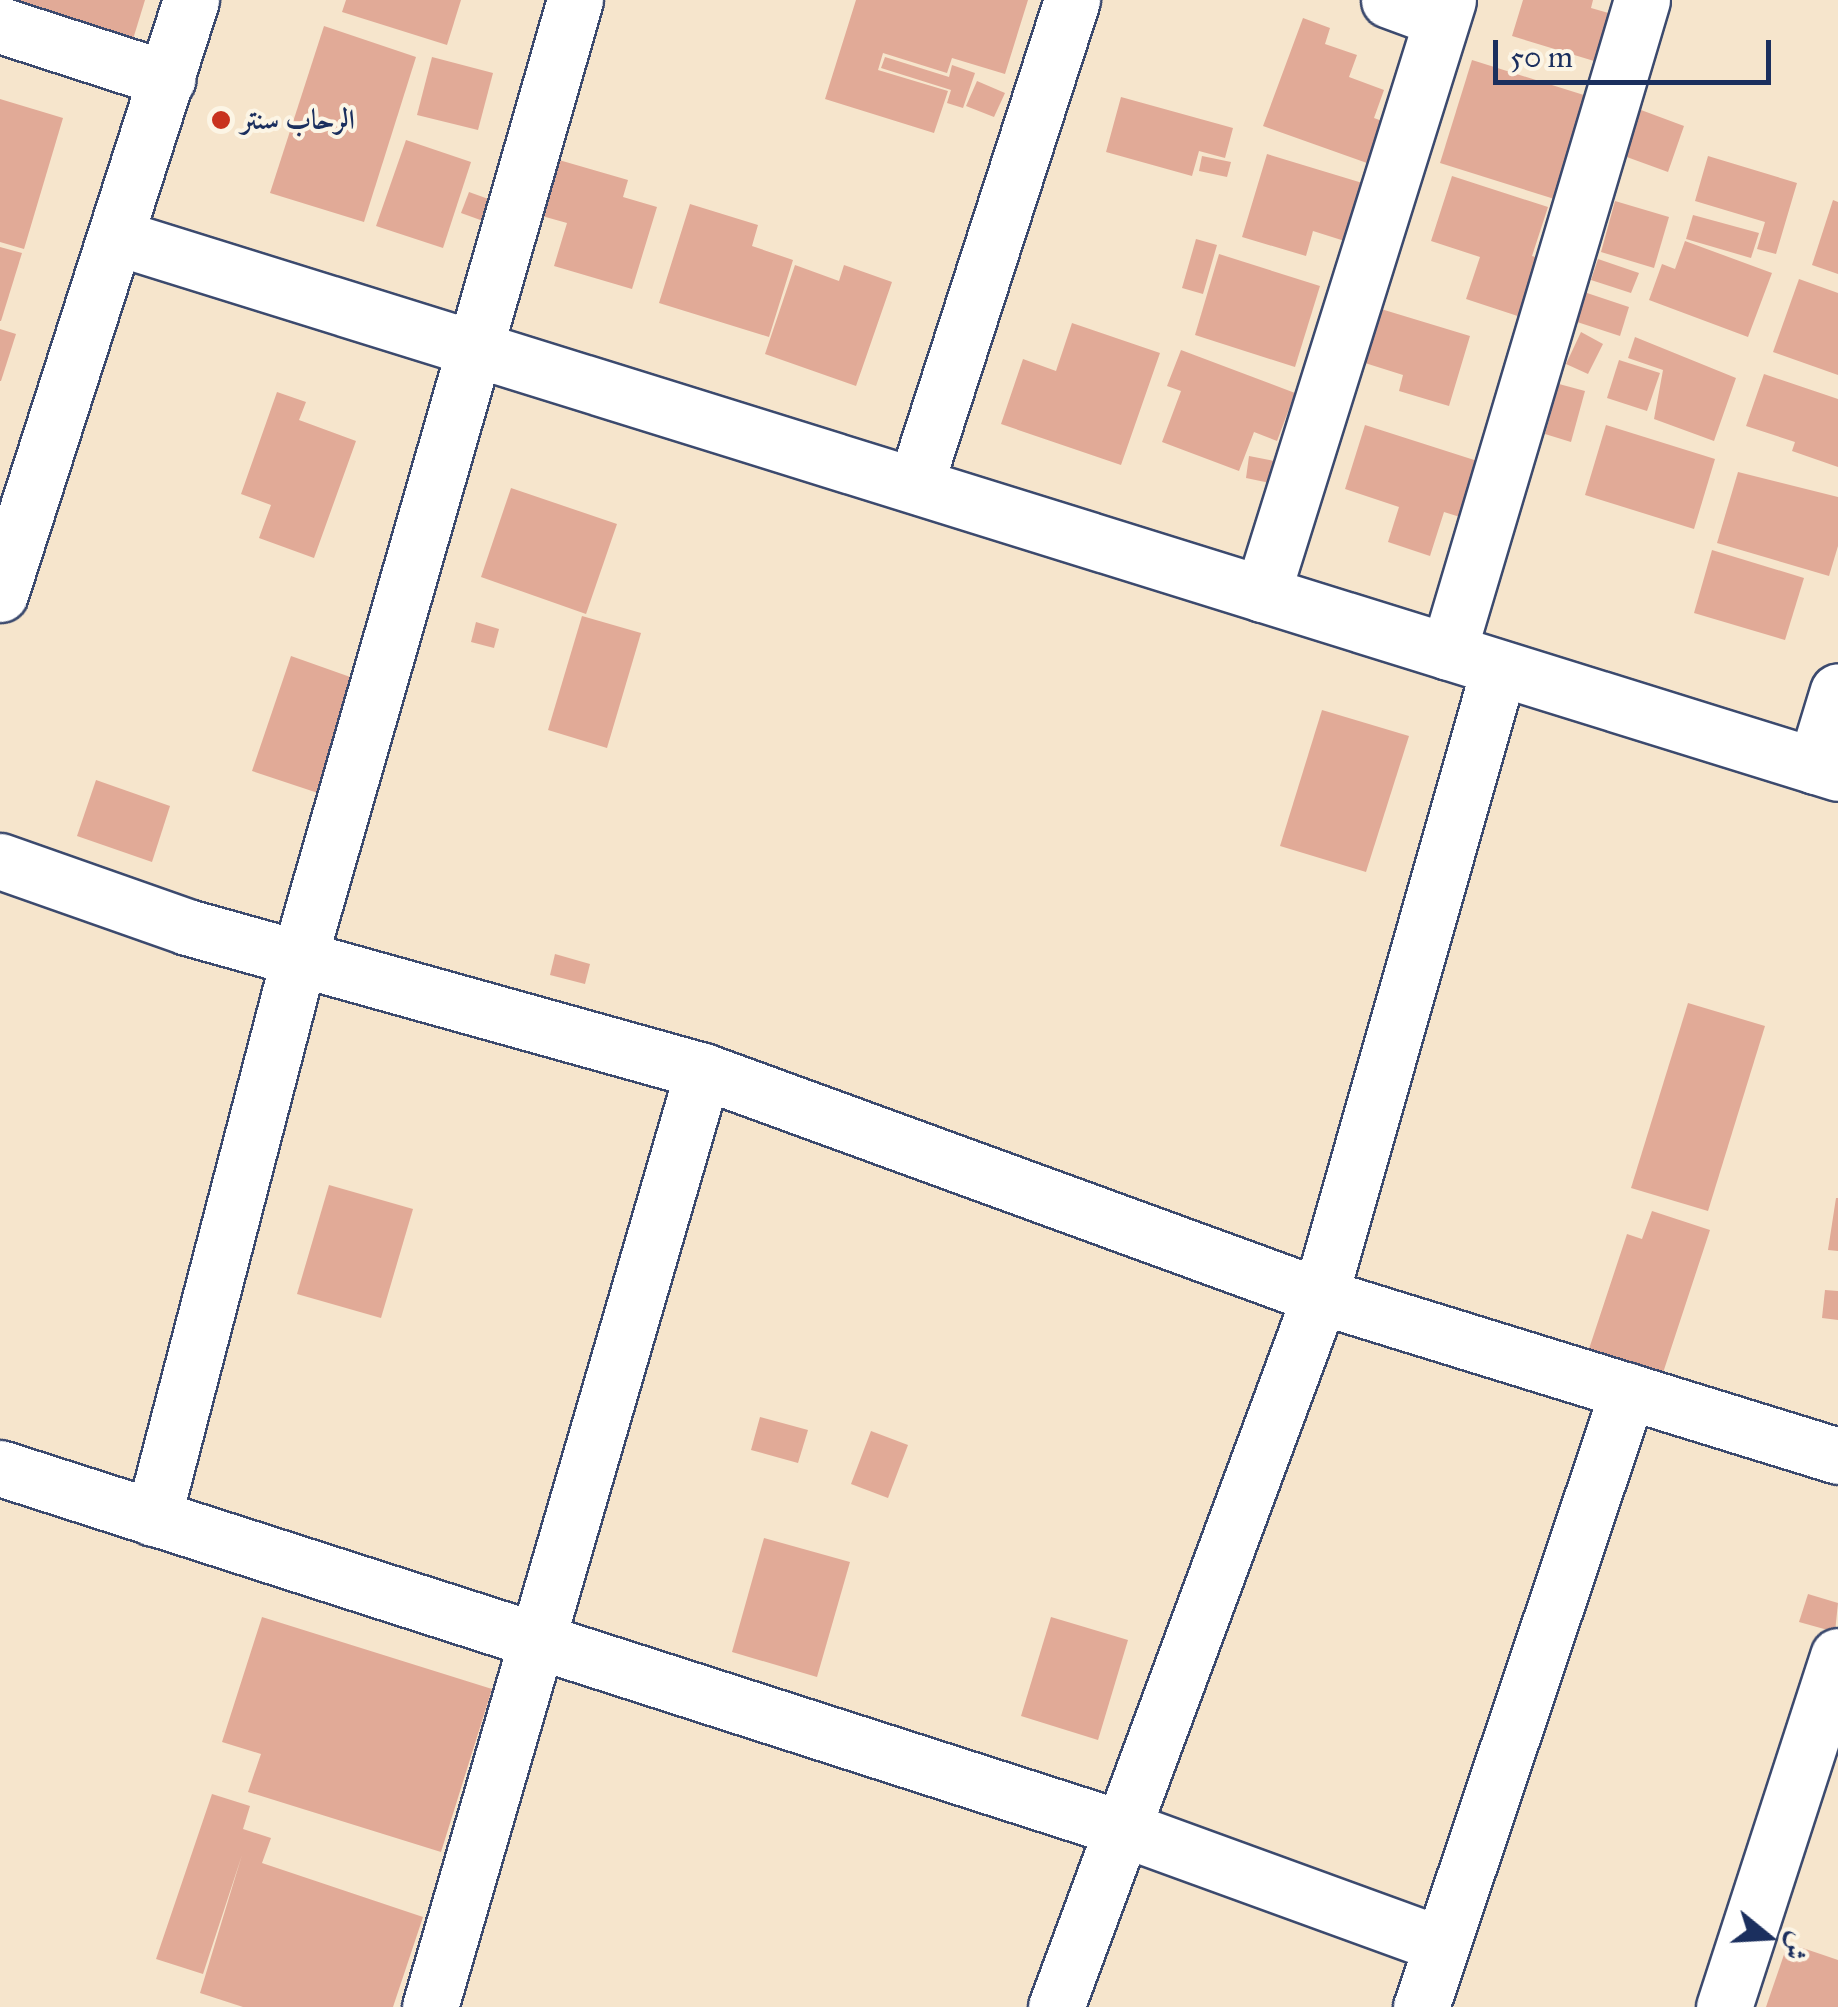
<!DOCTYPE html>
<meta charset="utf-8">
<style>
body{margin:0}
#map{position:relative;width:1838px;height:2007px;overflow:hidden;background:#f6e5cc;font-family:"IM FELL Great Primer",Amiri,serif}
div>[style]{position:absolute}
.building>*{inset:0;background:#e1aa97}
.roads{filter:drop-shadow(2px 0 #3c4a6e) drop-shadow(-2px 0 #3c4a6e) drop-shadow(0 2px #3c4a6e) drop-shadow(0 -2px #3c4a6e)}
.minor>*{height:55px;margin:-27.5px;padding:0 27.5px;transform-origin:27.5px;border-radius:27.5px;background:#fff}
.dots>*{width:28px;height:28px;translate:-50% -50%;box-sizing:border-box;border:5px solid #fcf5e5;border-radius:50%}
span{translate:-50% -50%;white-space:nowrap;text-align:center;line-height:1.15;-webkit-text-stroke:8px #fcf5e5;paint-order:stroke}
.poi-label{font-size:28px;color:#1b2f5e;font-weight:700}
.left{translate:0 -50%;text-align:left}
.north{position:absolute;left:1718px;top:1887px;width:100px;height:100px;-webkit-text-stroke:8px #fcf5e5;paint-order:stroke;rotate:108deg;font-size:28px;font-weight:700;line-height:40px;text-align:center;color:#1b2f5e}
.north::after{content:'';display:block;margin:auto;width:35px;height:45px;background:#1b2f5e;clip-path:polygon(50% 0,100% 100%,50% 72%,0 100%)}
.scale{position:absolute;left:1493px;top:40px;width:278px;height:45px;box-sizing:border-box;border:5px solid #1b2f5e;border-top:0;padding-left:12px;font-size:30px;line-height:35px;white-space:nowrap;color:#1b2f5e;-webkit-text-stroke:8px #fcf5e5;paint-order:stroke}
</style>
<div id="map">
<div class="building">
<div style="clip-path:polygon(0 0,145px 0,130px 49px)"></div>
<div style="clip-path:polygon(346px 0,461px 0,447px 45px,342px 12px)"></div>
<div style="clip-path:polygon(856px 0,1028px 0,1005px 74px,952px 58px,947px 73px,883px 53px,878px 70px,948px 91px,934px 133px,825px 99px)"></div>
<div style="clip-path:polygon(1523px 0,1593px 0,1591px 8px,1619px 16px,1604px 64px,1512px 36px)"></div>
<div style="clip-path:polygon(1303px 18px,1330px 28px,1325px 44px,1357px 55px,1349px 77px,1384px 90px,1374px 118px,1396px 126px,1381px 168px,1263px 126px)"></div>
<div style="clip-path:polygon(324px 26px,416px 57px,364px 222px,270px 193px)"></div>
<div style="clip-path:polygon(432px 57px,493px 73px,478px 130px,417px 115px)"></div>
<div style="clip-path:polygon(885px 57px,949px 77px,952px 65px,975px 73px,963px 108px,947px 103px,951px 90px,881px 68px)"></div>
<div style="clip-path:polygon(1472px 60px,1587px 96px,1564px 202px,1440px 163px)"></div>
<div style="clip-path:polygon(977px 81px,1005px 93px,994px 117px,966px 106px)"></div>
<div style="clip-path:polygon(1121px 97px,1233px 128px,1225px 158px,1199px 151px,1192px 176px,1106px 152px)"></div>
<div style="clip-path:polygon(0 99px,63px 118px,24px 249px,0 242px)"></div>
<div style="clip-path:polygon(1641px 110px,1684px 126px,1668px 172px,1624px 156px)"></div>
<div style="clip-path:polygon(406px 140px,471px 162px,443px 248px,376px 226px)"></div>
<div style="clip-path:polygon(1267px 154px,1369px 185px,1351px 243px,1313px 231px,1306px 256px,1242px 237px)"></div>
<div style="clip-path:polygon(1202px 156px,1231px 162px,1227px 177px,1199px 171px)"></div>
<div style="clip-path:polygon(1708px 156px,1797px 183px,1776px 254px,1757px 249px,1765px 222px,1695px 201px)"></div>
<div style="clip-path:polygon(559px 160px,628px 180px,623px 197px,657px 207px,632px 289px,554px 266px,567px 223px,542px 216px)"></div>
<div style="clip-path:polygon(1452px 176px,1548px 207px,1532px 256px,1552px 262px,1533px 321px,1466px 299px,1480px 257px,1431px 241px)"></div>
<div style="clip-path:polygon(469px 192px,505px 205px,497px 226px,461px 213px)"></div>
<div style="clip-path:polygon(1833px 200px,1838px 202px,1838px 274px,1812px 265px)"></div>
<div style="clip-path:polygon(1615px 201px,1669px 217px,1654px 268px,1601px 252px)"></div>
<div style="clip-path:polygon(690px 204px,758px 225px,752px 246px,793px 260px,769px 337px,659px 303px)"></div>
<div style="clip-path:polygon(1693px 215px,1759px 233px,1751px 258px,1686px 239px)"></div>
<div style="clip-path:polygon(1196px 239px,1217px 245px,1203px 294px,1182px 288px)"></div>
<div style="clip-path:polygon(1685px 241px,1772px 273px,1748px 337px,1649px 300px,1662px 264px,1675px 269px)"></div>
<div style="clip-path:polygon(0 247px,22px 253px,1px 321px,0 321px)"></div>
<div style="clip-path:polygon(1219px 254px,1320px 286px,1295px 367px,1195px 335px)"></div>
<div style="clip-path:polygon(1598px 259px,1639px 273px,1631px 293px,1591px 280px)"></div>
<div style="clip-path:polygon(795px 265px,839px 281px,844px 265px,892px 282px,856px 386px,765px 354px)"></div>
<div style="clip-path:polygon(1799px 279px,1838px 293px,1838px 375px,1773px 352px)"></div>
<div style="clip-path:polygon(1581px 291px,1629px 307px,1620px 336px,1571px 320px)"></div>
<div style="clip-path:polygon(1381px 309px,1470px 336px,1449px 406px,1399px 391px,1403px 375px,1365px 363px)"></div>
<div style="clip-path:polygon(1072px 323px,1160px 353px,1121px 465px,1001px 424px,1023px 359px,1056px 371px)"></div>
<div style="clip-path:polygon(0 329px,16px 334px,1px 381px,0 381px)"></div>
<div style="clip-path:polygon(1581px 332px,1603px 344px,1588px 374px,1566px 364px)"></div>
<div style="clip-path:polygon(1635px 337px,1736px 378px,1714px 441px,1654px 419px,1663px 370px,1628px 358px)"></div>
<div style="clip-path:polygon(1181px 350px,1295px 393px,1277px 441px,1254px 432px,1239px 471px,1162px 442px,1181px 391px,1167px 386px)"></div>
<div style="clip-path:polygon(1619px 360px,1660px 373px,1647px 411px,1607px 398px)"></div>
<div style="clip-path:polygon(1764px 374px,1838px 399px,1838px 467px,1792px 451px,1795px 442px,1746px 426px)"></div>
<div style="clip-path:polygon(1559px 384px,1585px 391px,1571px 442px,1545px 434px)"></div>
<div style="clip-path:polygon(277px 392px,306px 402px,299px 420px,356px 441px,314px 558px,259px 538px,271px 505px,241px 494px)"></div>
<div style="clip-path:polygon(1365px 425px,1493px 466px,1476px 522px,1444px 512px,1430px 556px,1388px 542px,1399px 507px,1345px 489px)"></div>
<div style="clip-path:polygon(1606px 425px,1715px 459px,1694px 529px,1585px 495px)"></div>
<div style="clip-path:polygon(1249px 456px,1274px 461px,1270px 483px,1246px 478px)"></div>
<div style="clip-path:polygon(1738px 472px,1838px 497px,1838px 546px,1829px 576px,1717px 543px)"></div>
<div style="clip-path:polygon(511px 488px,617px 524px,586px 614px,481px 577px)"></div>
<div style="clip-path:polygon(1712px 550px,1804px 578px,1785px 640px,1694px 613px)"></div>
<div style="clip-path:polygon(582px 616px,641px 633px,607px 748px,548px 730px)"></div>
<div style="clip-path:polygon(476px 622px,499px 629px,494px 648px,471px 642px)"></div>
<div style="clip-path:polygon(291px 656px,370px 684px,330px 797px,252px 771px)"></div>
<div style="clip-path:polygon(1322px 710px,1409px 736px,1366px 872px,1280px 846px)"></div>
<div style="clip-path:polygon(96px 780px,170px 806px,152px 862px,77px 836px)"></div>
<div style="clip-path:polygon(555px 954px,590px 964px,585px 984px,550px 975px)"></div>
<div style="clip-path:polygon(1688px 1003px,1765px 1026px,1708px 1211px,1631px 1188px)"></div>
<div style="clip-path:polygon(329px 1185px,413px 1209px,381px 1318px,297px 1294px)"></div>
<div style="clip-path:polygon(1836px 1198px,1838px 1198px,1838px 1251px,1828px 1250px)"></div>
<div style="clip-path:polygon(1652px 1211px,1710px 1230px,1659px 1385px,1585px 1361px,1627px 1234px,1642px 1239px)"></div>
<div style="clip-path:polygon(1825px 1290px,1838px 1291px,1838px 1320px,1822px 1318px)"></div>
<div style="clip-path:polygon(760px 1417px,808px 1430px,798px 1463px,751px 1450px)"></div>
<div style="clip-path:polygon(871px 1431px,908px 1445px,888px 1498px,851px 1484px)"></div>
<div style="clip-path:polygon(764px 1538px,850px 1562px,817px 1677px,732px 1652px)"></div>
<div style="clip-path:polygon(1808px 1594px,1838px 1603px,1835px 1632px,1799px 1622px)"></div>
<div style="clip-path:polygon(262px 1617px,492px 1689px,441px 1852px,248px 1792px,261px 1754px,222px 1742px)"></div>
<div style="clip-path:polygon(1051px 1617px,1128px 1640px,1098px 1740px,1021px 1716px)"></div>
<div style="clip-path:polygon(212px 1794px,250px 1806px,243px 1829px,271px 1838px,262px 1863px,423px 1917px,393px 2007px,243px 2007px,200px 1993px,242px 1855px,203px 1974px,156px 1959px)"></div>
<div style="clip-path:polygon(1788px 1943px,1838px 1960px,1838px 2007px,1766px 2007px)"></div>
</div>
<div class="roads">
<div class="minor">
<div style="left:1389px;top:0;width:55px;rotate:20.1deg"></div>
<div style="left:0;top:25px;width:176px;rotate:17.9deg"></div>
<div style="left:116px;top:237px;width:1803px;rotate:17.29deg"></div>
<div style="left:915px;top:485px;width:510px;rotate:-72.06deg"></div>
<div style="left:0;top:594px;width:624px;rotate:-72.17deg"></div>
<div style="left:1262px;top:594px;width:622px;rotate:-72.61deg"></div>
<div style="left:1448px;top:652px;width:680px;rotate:-73.43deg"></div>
<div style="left:1815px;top:766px;width:78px;rotate:-73deg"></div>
<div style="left:0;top:861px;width:198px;rotate:19.4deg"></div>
<div style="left:187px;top:927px;width:536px;rotate:15.59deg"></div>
<div style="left:703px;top:1071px;width:657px;rotate:20.04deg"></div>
<div style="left:1320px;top:1296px;width:542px;rotate:17.16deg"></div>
<div style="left:0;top:1468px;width:1181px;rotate:17.81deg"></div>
<div style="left:1124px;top:1829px;width:338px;rotate:20deg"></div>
<div style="left:153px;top:1518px;width:579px;rotate:-75.39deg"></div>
<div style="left:299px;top:958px;width:997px;rotate:-73.93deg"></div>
<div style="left:430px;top:2007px;width:975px;rotate:-73.74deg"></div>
<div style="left:1056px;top:2007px;width:758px;rotate:-69.63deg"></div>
<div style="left:1320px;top:1296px;width:653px;rotate:-74.09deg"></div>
<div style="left:1421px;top:2007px;width:650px;rotate:-71.43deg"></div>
<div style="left:1724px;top:2007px;width:369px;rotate:-72deg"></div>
</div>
</div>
<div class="dots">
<div style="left:221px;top:120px;background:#c8321e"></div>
</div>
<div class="poi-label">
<span class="left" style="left:241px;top:120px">الرحاب سنتر</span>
</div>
<div class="north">ش</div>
<div class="scale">50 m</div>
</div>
